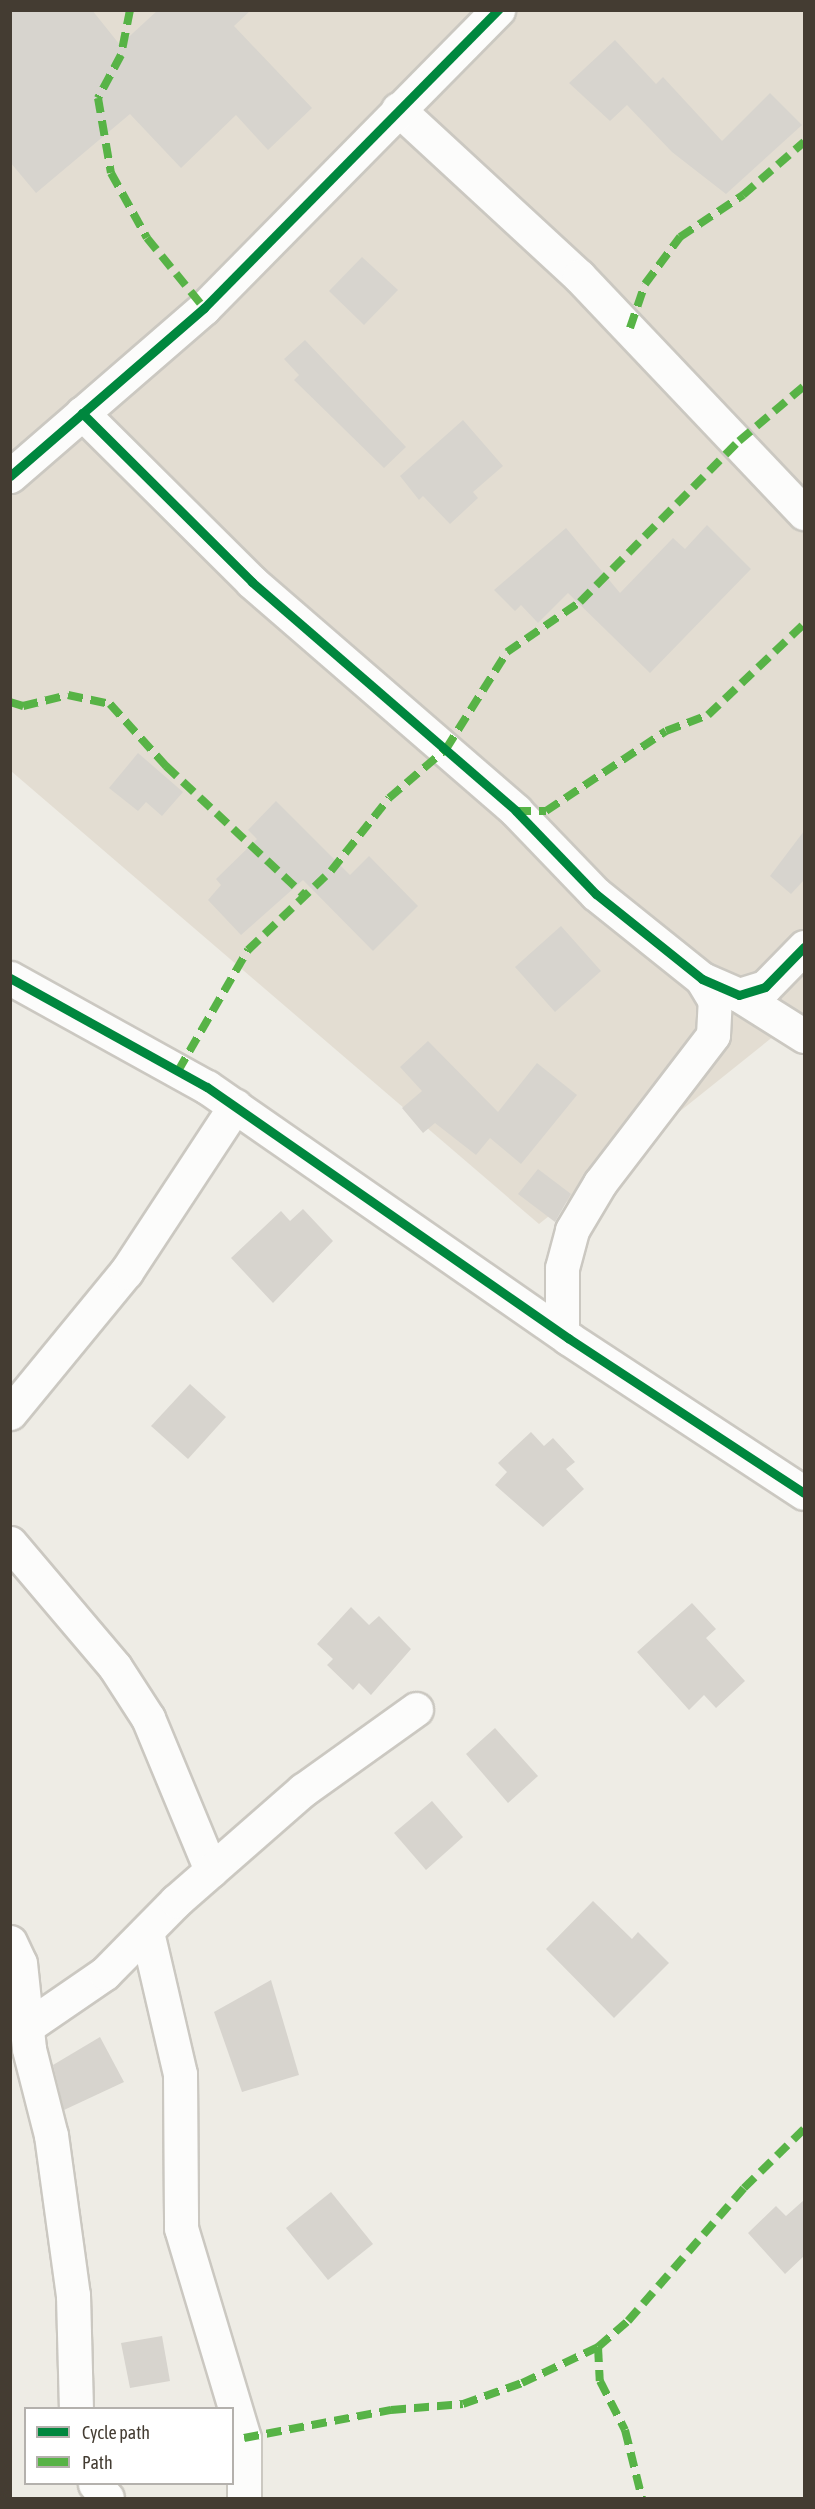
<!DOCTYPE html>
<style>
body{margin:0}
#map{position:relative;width:815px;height:2509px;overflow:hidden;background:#eeece5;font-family:"Asap Condensed",sans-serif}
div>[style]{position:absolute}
.residential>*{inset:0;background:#e3ddd2}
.building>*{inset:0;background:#d7d4ce}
.roads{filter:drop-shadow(2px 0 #cbc8c1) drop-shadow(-2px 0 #cbc8c1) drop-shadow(0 2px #cbc8c1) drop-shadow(0 -2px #cbc8c1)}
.minor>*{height:33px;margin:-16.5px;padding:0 16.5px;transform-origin:16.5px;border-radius:16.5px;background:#fcfcfb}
.quiet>*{height:8px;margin-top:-4px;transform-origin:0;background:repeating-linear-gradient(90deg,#57b346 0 15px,transparent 0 23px)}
.cycleway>*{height:9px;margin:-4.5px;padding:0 4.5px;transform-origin:4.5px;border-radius:4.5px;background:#00873e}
span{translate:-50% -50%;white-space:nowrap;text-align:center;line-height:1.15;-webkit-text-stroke:6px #fff;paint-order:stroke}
.frame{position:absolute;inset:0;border:12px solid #443c32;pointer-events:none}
.legend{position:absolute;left:24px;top:2407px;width:210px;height:78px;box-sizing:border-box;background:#fff;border:2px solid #b4b1ad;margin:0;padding:8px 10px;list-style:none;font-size:18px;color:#443c32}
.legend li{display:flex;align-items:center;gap:12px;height:30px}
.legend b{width:30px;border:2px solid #b4b1ad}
</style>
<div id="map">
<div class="residential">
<div style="clip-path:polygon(11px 11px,804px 11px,804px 1012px,539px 1224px,11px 771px)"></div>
</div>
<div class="building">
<div style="clip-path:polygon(10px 10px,92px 10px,120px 45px,158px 10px,251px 10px,234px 26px,312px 108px,268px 150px,236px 115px,181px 168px,130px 114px,36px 193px,10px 162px)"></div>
<div style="clip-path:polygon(615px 40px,656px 84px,663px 77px,722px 141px,770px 93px,802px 125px,726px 194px,672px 152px,627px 105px,610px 121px,569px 83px)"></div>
<div style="clip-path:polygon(362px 257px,398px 290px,364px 325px,329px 291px)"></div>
<div style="clip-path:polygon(305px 340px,406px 447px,384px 468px,294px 380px,299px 375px,284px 359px)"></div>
<div style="clip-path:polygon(463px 420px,503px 466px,473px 492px,478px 498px,450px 524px,423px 496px,419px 500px,400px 476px)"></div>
<div style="clip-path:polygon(707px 525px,751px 569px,650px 673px,568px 593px,538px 623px,521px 605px,515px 611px,494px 590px,566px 528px,620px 593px,673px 538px,685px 549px)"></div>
<div style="clip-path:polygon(138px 753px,183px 792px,162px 816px,146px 802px,138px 811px,109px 788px)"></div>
<div style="clip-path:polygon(276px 801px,350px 875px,369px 856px,418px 906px,373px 951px,303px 880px,241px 935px,208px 900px,221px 885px,216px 879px,257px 839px,248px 830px)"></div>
<div style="clip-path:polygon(804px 831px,804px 880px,791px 894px,770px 876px)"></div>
<div style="clip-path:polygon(561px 926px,601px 971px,555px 1012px,515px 967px)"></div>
<div style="clip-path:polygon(428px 1041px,498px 1112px,537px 1063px,577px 1095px,521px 1164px,490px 1138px,476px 1155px,435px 1123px,423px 1133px,402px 1108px,422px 1091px,400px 1067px)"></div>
<div style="clip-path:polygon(538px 1169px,571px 1194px,555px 1222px,518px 1194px)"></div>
<div style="clip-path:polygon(303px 1209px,333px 1241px,273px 1303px,231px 1258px,281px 1211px,290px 1221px)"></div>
<div style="clip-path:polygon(190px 1384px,226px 1417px,188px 1459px,151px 1426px)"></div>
<div style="clip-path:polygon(531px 1432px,544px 1446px,553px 1438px,575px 1462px,566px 1469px,584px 1489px,543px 1527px,495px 1485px,507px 1472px,498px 1463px)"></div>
<div style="clip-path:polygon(692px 1603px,716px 1629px,706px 1638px,745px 1681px,716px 1708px,704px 1695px,689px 1710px,637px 1652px)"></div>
<div style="clip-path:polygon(351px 1607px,369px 1625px,379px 1616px,411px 1649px,371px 1695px,359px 1683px,353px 1690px,327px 1665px,333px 1659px,317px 1644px)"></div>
<div style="clip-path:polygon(495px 1728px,538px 1776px,508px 1803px,466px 1754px)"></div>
<div style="clip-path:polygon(432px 1801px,463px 1837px,426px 1870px,394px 1833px)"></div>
<div style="clip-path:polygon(593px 1901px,632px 1939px,638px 1932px,669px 1963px,614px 2018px,546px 1949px)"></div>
<div style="clip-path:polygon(271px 1980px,299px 2075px,242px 2092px,214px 2012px)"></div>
<div style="clip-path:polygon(100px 2037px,124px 2082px,64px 2110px,53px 2065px)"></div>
<div style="clip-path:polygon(331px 2192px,373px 2244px,328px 2280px,286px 2228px)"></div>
<div style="clip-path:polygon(804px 2200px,804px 2256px,785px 2274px,748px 2233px,776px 2206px,786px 2216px)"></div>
<div style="clip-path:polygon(162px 2336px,170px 2381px,130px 2388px,121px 2343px)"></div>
</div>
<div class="roads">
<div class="minor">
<div style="left:398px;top:109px;width:246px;rotate:42.7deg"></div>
<div style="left:579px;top:276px;width:327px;rotate:46.5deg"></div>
<div style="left:82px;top:413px;width:240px;rotate:44.8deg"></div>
<div style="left:252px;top:582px;width:349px;rotate:40.9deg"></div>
<div style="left:516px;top:811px;width:115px;rotate:46.1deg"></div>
<div style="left:596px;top:894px;width:136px;rotate:38.7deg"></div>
<div style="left:702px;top:979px;width:40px;rotate:23.4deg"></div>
<div style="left:739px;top:995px;width:27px;rotate:-17deg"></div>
<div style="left:765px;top:987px;width:56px;rotate:-45.7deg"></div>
<div style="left:10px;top:476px;width:257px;rotate:-40.9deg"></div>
<div style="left:204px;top:308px;width:419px;rotate:-45.4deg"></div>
<div style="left:10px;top:978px;width:225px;rotate:29deg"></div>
<div style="left:207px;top:1087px;width:440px;rotate:34.8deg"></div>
<div style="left:568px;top:1338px;width:282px;rotate:33.3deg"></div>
<div style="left:739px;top:995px;width:77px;rotate:32.2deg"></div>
<div style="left:562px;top:1333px;width:65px;rotate:-90deg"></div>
<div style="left:562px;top:1268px;width:39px;rotate:-75deg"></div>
<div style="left:572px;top:1230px;width:55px;rotate:-59.2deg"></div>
<div style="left:600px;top:1183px;width:186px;rotate:-52.6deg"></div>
<div style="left:713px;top:1035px;width:34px;rotate:-87deg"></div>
<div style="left:715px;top:1001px;width:26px;rotate:-121deg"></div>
<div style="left:10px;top:1413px;width:183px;rotate:-50.6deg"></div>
<div style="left:126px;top:1272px;width:199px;rotate:-56.7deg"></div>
<div style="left:10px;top:1543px;width:162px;rotate:49.7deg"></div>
<div style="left:115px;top:1667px;width:61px;rotate:57.1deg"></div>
<div style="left:148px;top:1718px;width:165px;rotate:67.5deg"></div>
<div style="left:147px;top:1932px;width:146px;rotate:76.9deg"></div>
<div style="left:180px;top:2074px;width:154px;rotate:89.6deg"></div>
<div style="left:181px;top:2228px;width:219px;rotate:73.3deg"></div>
<div style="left:244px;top:2438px;width:60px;rotate:90deg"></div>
<div style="left:10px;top:1942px;width:23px;rotate:65deg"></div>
<div style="left:20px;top:1963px;width:86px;rotate:84deg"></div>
<div style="left:29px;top:2049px;width:89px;rotate:75.7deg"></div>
<div style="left:51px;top:2135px;width:162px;rotate:82.2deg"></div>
<div style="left:73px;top:2295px;width:113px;rotate:88.5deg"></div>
<div style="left:28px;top:2026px;width:93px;rotate:-34.5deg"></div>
<div style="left:105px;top:1973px;width:101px;rotate:-45.4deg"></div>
<div style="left:176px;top:1901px;width:169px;rotate:-41.2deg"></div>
<div style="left:303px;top:1790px;width:139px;rotate:-35.6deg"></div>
<div style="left:95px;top:2484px;width:18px;rotate:49deg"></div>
</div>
</div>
<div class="quiet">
<div style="left:130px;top:10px;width:46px;rotate:101.3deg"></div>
<div style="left:121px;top:55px;width:49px;rotate:118.1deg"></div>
<div style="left:98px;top:98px;width:76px;rotate:80.2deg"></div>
<div style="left:111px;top:173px;width:74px;rotate:61deg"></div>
<div style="left:147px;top:238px;width:90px;rotate:50.8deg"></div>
<div style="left:630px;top:328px;width:46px;rotate:-71.2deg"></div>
<div style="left:645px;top:284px;width:59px;rotate:-53.3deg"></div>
<div style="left:680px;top:237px;width:76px;rotate:-33.7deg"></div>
<div style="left:743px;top:195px;width:81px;rotate:-41deg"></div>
<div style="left:10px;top:702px;width:14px;rotate:17deg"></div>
<div style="left:23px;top:706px;width:46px;rotate:-13.7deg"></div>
<div style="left:68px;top:695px;width:43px;rotate:12.1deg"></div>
<div style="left:110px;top:704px;width:84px;rotate:47.9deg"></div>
<div style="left:166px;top:766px;width:189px;rotate:43.1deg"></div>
<div style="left:516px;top:811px;width:30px"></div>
<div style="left:546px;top:811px;width:144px;rotate:-33.7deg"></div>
<div style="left:666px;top:731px;width:45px;rotate:-20.9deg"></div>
<div style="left:708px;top:715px;width:132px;rotate:-43.5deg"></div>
<div style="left:178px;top:1071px;width:140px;rotate:-60deg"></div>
<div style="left:248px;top:950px;width:115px;rotate:-43.6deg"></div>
<div style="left:331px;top:871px;width:93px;rotate:-51.5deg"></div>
<div style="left:389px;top:798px;width:75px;rotate:-40.7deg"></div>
<div style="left:446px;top:749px;width:115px;rotate:-57.8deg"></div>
<div style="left:507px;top:652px;width:88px;rotate:-34.4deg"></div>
<div style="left:580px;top:602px;width:226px;rotate:-45.4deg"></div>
<div style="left:739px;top:441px;width:85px;rotate:-40.2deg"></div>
<div style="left:598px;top:2347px;width:34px;rotate:87deg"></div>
<div style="left:600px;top:2381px;width:55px;rotate:63deg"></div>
<div style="left:625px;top:2430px;width:70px;rotate:76deg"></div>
<div style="left:244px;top:2438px;width:150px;rotate:-10.8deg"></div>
<div style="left:391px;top:2410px;width:72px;rotate:-4.8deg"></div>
<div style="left:463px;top:2404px;width:63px;rotate:-19.6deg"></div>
<div style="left:522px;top:2383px;width:84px;rotate:-25.3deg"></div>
<div style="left:598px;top:2347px;width:40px;rotate:-41deg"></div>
<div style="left:628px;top:2321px;width:176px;rotate:-48.9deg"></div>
<div style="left:744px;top:2188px;width:84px;rotate:-44.5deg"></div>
</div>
<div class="cycleway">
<div style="left:82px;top:413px;width:240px;rotate:44.8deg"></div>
<div style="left:252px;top:582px;width:349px;rotate:40.9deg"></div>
<div style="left:516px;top:811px;width:115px;rotate:46.1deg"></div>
<div style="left:596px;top:894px;width:136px;rotate:38.7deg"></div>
<div style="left:702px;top:979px;width:40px;rotate:23.4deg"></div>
<div style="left:739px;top:995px;width:27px;rotate:-17deg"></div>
<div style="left:765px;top:987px;width:56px;rotate:-45.7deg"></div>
<div style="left:10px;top:476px;width:257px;rotate:-40.9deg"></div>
<div style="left:204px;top:308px;width:419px;rotate:-45.4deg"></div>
<div style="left:10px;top:978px;width:225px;rotate:29deg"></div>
<div style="left:207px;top:1087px;width:440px;rotate:34.8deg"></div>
<div style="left:568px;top:1338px;width:282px;rotate:33.3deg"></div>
</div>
<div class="frame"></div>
<ul class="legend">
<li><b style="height:8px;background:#00873e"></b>Cycle path</li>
<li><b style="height:8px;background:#57b346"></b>Path</li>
</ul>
</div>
